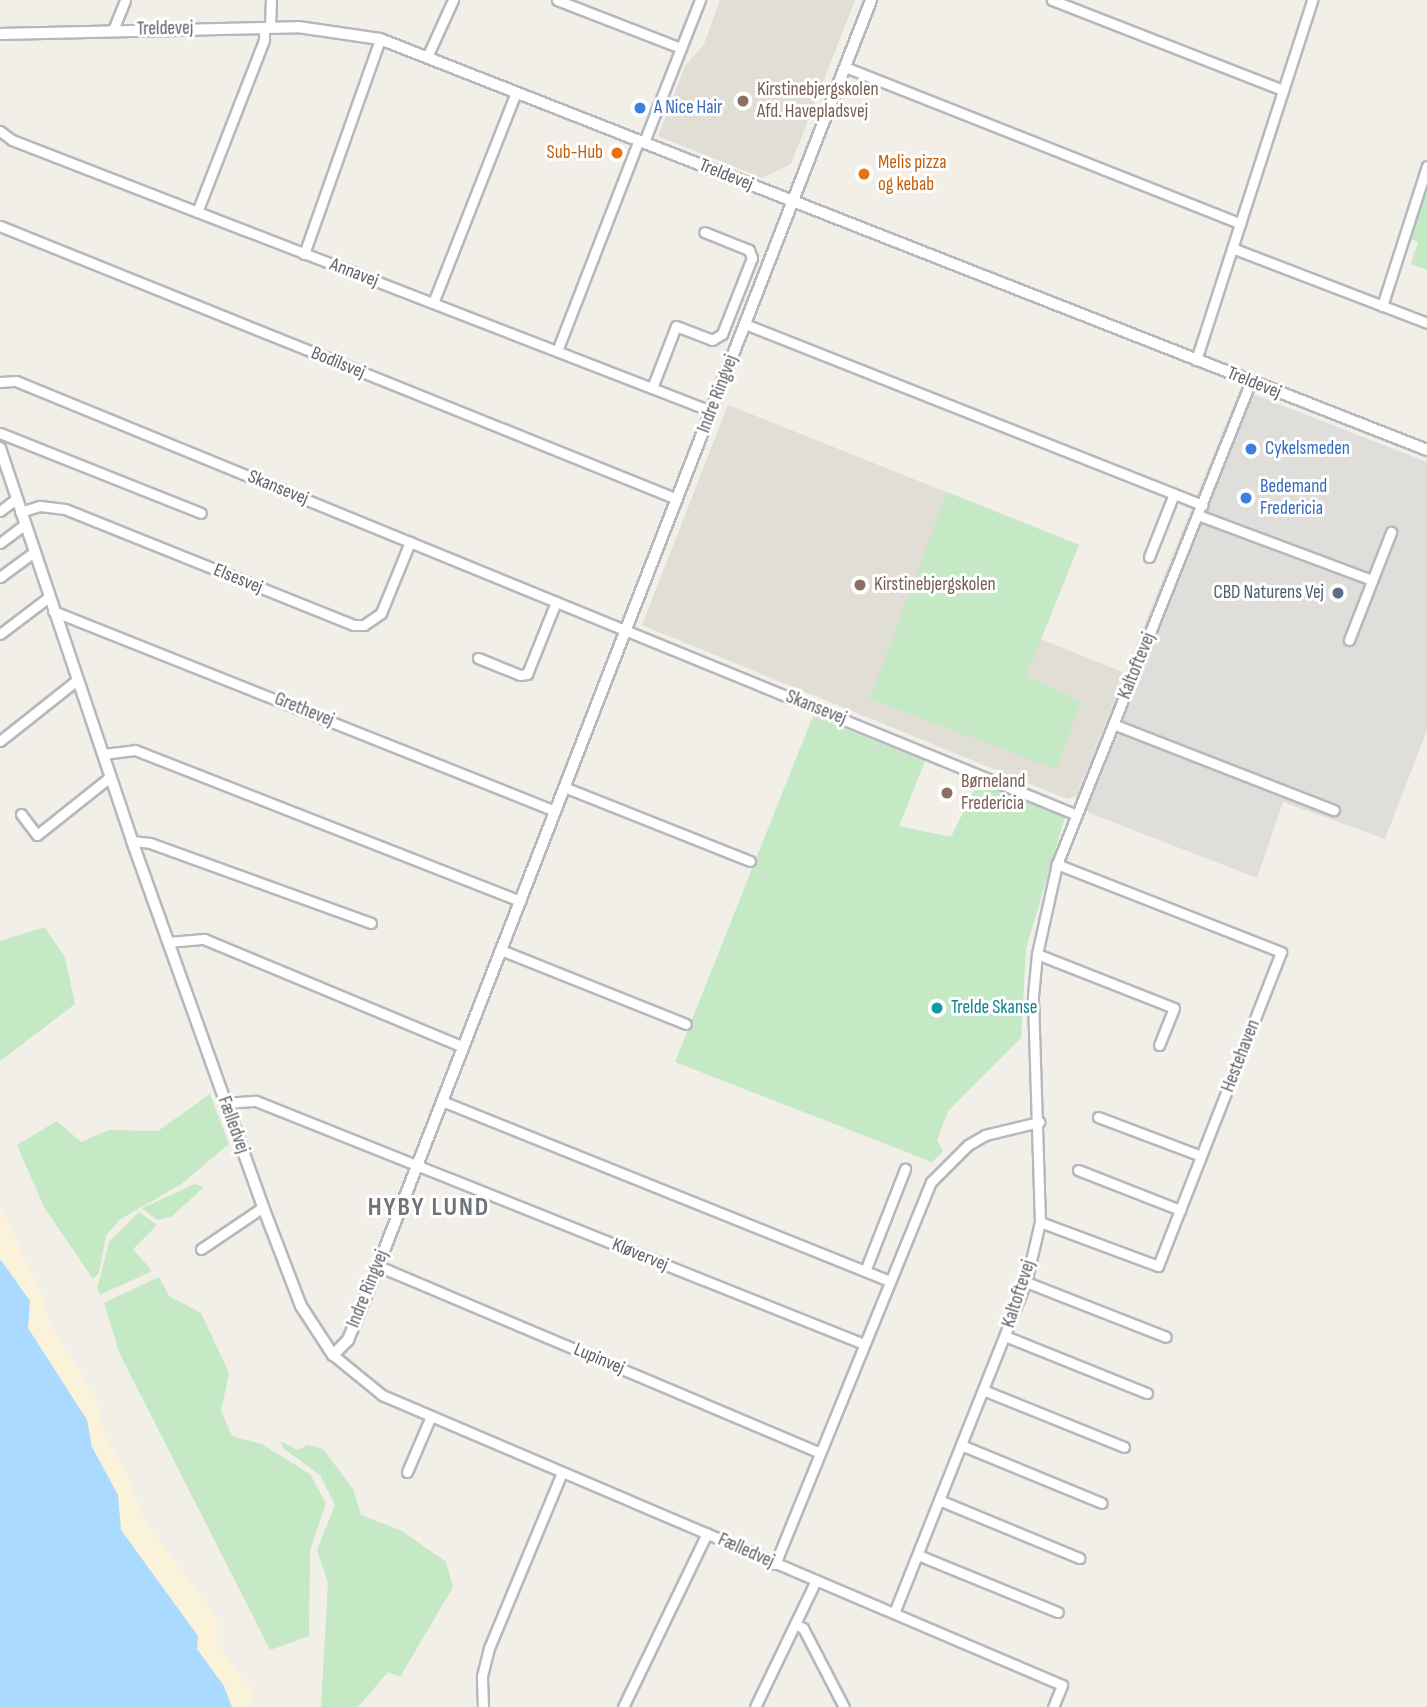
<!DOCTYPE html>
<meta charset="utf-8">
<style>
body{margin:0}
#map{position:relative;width:1427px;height:1707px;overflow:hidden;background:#f1efe8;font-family:"Sofia Sans Condensed",sans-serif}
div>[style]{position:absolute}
.industrial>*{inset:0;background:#e0deda}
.education>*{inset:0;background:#e1ded6}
.green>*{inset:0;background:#c5e8c5}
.sand>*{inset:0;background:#fbf3d9}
.water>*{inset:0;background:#aadaff}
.roads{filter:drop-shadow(2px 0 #b5b8bc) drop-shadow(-2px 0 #b5b8bc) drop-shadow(0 2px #b5b8bc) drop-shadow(0 -2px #b5b8bc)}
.minor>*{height:9px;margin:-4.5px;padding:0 4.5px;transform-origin:4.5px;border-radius:4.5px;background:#fff}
.tertiary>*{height:10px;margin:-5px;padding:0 5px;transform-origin:5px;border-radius:5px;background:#fff}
.dots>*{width:19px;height:19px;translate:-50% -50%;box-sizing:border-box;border:4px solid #fff;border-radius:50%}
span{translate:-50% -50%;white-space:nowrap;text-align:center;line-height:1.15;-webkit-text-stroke:6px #fff;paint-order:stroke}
.street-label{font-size:19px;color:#5f6368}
.education-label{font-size:19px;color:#785e54}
.left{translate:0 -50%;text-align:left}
.shop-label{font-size:19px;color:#366cbe}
.food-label{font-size:19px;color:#c56008}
.right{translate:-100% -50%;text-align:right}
.service-label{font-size:19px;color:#4e5e75}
.culture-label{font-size:19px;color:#0d838f}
.district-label{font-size:26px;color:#70757a;font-weight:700;letter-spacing:2px}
</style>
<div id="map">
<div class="industrial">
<div style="clip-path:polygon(1240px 389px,1427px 462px,1427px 730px,1385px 839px,1283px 802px,1257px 878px,1089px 813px,1075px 796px)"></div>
</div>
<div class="education">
<div style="clip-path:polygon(720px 0,855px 0,791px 164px,762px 178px,658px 136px,685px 66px,704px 44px)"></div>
<div style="clip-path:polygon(728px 405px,1079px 545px,1041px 639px,1125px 673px,1075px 796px,1067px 799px,642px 625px)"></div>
</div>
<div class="green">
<div style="clip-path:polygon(1426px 193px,1427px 194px,1427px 270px,1411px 264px,1418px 242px,1411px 239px)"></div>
<div style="clip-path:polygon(947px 492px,1079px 545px,1026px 676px,1081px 701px,1056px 769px,870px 699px)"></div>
<div style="clip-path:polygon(813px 716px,925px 761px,899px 826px,951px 837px,978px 782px,1065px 817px,1026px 949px,1021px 1038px,948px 1111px,937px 1140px,943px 1151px,932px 1162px,675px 1062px)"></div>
<div style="clip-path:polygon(45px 927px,65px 958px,75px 1004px,0 1061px,0 941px)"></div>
<div style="clip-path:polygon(210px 1094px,229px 1144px,180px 1185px,119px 1220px,106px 1236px,99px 1273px,93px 1279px,44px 1207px,17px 1145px,57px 1121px,81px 1142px,109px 1130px,158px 1131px)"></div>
<div style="clip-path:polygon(195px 1184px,204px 1187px,171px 1217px,157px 1220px,142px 1208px)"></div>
<div style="clip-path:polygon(139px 1212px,157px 1225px,133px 1249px,152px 1271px,100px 1295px,97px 1289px,109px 1242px)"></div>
<div style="clip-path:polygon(159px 1277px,169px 1296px,201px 1313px,229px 1373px,221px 1411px,232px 1436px,262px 1444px,310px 1474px,326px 1503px,310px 1550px,309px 1636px,270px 1650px,119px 1352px,104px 1303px)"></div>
<div style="clip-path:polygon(281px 1441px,297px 1450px,308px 1445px,323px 1449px,353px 1489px,361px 1515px,402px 1531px,446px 1562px,453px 1587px,400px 1677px,388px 1672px,358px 1707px,321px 1707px,328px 1583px,317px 1550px,335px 1505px,320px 1475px,283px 1448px)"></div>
</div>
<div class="sand">
<div style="clip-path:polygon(0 1206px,41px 1292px,49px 1322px,95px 1396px,104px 1433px,131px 1483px,142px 1517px,218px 1620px,216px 1643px,253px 1692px,252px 1707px,232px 1707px,224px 1686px,197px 1649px,198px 1636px,121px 1530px,118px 1495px,92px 1447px,87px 1420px,27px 1328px,32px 1316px,17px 1278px,0 1259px)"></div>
</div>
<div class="water">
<div style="clip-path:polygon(0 1259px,30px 1301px,28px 1328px,87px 1420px,92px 1447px,118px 1495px,121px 1530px,198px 1636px,197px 1649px,224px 1686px,232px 1707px,0 1707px)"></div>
</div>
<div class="roads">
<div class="minor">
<div style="left:557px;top:0;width:133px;rotate:21.2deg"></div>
<div style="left:1052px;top:0;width:248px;rotate:21.3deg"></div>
<div style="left:270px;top:27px;width:27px;rotate:-88deg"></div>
<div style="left:113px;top:30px;width:32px;rotate:-68deg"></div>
<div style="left:427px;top:57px;width:63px;rotate:-65.5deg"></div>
<div style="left:845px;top:67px;width:425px;rotate:21.6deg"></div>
<div style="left:0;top:131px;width:15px;rotate:37deg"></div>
<div style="left:12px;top:140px;width:750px;rotate:21.19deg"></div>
<div style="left:644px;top:142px;width:153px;rotate:-68.5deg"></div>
<div style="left:197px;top:212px;width:185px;rotate:-68.7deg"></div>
<div style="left:264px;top:40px;width:13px;rotate:-90deg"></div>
<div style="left:0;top:226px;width:730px;rotate:21.96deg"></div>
<div style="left:1232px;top:248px;width:209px;rotate:21deg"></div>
<div style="left:304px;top:254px;width:228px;rotate:-70.5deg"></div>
<div style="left:433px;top:303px;width:227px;rotate:-68.5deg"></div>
<div style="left:1382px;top:306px;width:147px;rotate:-72.2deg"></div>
<div style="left:745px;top:324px;width:492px;rotate:21.6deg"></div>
<div style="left:557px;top:351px;width:226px;rotate:-68.8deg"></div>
<div style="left:1196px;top:360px;width:378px;rotate:-72.1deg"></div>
<div style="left:0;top:382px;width:16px;rotate:-4deg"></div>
<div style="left:16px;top:381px;width:1146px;rotate:22.25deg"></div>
<div style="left:652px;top:388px;width:66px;rotate:-68.8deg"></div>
<div style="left:676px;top:326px;width:39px;rotate:21deg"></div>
<div style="left:712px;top:340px;width:12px;rotate:-31deg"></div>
<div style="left:722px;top:334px;width:82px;rotate:-68.5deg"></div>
<div style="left:752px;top:258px;width:9px;rotate:-111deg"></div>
<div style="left:749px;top:250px;width:48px;rotate:-158.2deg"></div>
<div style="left:0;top:433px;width:216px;rotate:21.7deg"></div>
<div style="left:0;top:511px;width:20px;rotate:-37deg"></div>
<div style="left:20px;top:512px;width:21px;rotate:-17deg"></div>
<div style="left:40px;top:506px;width:25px;rotate:7deg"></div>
<div style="left:65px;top:509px;width:311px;rotate:21.9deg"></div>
<div style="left:354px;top:625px;width:10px"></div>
<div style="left:364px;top:625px;width:21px;rotate:-35deg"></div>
<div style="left:381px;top:613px;width:77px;rotate:-67.8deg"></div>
<div style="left:1198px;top:515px;width:186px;rotate:20.5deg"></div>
<div style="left:0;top:543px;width:31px;rotate:-37deg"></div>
<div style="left:1149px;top:557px;width:68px;rotate:-68.4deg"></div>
<div style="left:0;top:577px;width:42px;rotate:-36.3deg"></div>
<div style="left:53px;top:611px;width:540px;rotate:21.72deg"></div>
<div style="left:0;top:634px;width:61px;rotate:-37.1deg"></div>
<div style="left:1349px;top:640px;width:116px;rotate:-68.7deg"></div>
<div style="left:478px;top:658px;width:45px;rotate:22deg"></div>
<div style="left:520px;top:675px;width:7px;rotate:-8deg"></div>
<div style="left:527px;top:674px;width:78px;rotate:-68.1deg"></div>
<div style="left:1113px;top:724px;width:237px;rotate:21.3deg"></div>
<div style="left:0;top:741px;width:98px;rotate:-38.4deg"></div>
<div style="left:103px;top:754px;width:32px;rotate:-7deg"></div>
<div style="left:135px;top:750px;width:414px;rotate:21.4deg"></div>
<div style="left:564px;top:787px;width:200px;rotate:21.7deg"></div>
<div style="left:21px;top:814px;width:26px;rotate:53deg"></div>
<div style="left:37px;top:835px;width:93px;rotate:-38.5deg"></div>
<div style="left:132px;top:841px;width:18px;rotate:6deg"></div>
<div style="left:150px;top:843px;width:235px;rotate:19.9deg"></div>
<div style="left:168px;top:942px;width:36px;rotate:-5deg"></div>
<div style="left:204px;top:939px;width:281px;rotate:22.6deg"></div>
<div style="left:501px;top:950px;width:199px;rotate:21.8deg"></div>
<div style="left:1037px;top:954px;width:147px;rotate:21.5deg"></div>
<div style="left:1174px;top:1008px;width:40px;rotate:112deg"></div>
<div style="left:442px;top:1101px;width:482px;rotate:21.9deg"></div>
<div style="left:225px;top:1103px;width:31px;rotate:-4deg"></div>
<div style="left:256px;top:1101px;width:655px;rotate:21.79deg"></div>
<div style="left:1098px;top:1117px;width:110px;rotate:20.7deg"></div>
<div style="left:1078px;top:1170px;width:110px;rotate:21.4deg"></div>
<div style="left:1040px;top:1222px;width:126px;rotate:20.4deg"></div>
<div style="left:1158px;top:1266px;width:337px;rotate:-68.6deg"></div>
<div style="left:1281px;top:952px;width:241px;rotate:-158.6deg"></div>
<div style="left:201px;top:1249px;width:75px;rotate:-34.1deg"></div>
<div style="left:378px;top:1266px;width:480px;rotate:22.9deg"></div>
<div style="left:865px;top:1271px;width:110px;rotate:-68.6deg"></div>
<div style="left:1026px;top:1282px;width:150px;rotate:21.4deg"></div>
<div style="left:1005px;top:1336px;width:153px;rotate:21.9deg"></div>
<div style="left:333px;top:1355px;width:63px;rotate:39.2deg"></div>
<div style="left:382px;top:1395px;width:739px;rotate:23.1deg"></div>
<div style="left:1062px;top:1685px;width:24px;rotate:112deg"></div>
<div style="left:983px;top:1390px;width:152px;rotate:22deg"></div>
<div style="left:961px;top:1445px;width:152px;rotate:22.4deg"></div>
<div style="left:407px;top:1472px;width:61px;rotate:-66.8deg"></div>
<div style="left:939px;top:1500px;width:152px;rotate:22.5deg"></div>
<div style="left:918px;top:1555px;width:151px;rotate:22.2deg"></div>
<div style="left:775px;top:1564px;width:413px;rotate:-67.8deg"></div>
<div style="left:931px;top:1182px;width:52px;rotate:-45deg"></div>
<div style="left:968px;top:1145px;width:20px;rotate:-30deg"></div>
<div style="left:985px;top:1135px;width:56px;rotate:-13.5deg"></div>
<div style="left:894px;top:1613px;width:356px;rotate:-68.3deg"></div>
<div style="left:1026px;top:1282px;width:62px;rotate:-76.9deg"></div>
<div style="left:1040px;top:1222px;width:226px;rotate:-91.8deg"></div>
<div style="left:1033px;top:996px;width:42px;rotate:-84.6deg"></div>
<div style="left:1037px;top:954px;width:92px;rotate:-77.5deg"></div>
<div style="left:1057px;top:864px;width:521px;rotate:-68.12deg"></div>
<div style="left:795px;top:1624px;width:9px;rotate:27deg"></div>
<div style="left:803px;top:1628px;width:89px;rotate:62.6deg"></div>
<div style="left:483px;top:1707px;width:31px;rotate:-92deg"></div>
<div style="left:482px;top:1676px;width:29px;rotate:-76deg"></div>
<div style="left:489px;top:1648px;width:190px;rotate:-67.4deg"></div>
<div style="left:623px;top:1707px;width:193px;rotate:-64.2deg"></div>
<div style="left:755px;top:1707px;width:141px;rotate:-64.3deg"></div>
</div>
<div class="tertiary">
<div style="left:0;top:34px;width:298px;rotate:-1.3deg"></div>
<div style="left:298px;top:27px;width:83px;rotate:8.3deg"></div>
<div style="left:380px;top:39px;width:1125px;rotate:21.43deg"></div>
<div style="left:0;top:448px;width:415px;rotate:71.4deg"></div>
<div style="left:132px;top:841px;width:389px;rotate:70.3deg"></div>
<div style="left:263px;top:1207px;width:106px;rotate:69deg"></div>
<div style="left:301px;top:1306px;width:59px;rotate:56.9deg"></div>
<div style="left:333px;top:1355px;width:21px;rotate:-45deg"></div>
<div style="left:348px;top:1340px;width:80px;rotate:-67.9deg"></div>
<div style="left:378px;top:1266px;width:1359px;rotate:-68.72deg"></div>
</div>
</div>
<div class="dots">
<div style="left:743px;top:101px;background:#8d6e63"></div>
<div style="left:640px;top:108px;background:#3f7fe0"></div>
<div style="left:617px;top:153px;background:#e8710a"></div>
<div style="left:864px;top:174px;background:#e8710a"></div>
<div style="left:1251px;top:449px;background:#3f7fe0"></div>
<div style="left:1246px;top:498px;background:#3f7fe0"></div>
<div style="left:860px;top:585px;background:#8d6e63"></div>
<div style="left:1338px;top:593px;background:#5c6f8a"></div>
<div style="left:947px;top:793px;background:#8d6e63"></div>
<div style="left:937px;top:1008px;background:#0f9aa8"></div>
</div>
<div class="street-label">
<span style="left:165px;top:29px;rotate:-1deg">Treldevej</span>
<span style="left:726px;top:175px;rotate:22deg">Treldevej</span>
<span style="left:354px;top:273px;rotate:21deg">Annavej</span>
<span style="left:338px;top:363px;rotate:22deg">Bodilsvej</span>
<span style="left:1254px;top:383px;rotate:22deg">Treldevej</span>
<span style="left:718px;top:394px;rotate:-69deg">Indre Ringvej</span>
<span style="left:278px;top:488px;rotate:22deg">Skansevej</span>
<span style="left:238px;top:579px;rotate:22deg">Elsesvej</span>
<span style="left:1137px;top:666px;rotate:-68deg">Kaltoftevej</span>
<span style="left:816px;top:708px;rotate:22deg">Skansevej</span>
<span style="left:304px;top:710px;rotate:22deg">Grethevej</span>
<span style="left:1241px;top:1056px;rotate:-69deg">Hestehaven</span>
<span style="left:233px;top:1125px;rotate:70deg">Fælledvej</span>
<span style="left:640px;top:1255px;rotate:22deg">Kløvervej</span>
<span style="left:368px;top:1289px;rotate:-68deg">Indre Ringvej</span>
<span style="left:1019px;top:1294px;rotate:-72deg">Kaltoftevej</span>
<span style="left:599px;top:1359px;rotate:23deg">Lupinvej</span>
<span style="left:746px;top:1551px;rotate:24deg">Fælledvej</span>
</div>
<div class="education-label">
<span class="left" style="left:757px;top:101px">Kirstinebjergskolen<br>Afd. Havepladsvej</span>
<span class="left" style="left:874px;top:585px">Kirstinebjergskolen</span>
<span class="left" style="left:961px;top:793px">Børneland<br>Fredericia</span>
</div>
<div class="shop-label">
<span class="left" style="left:654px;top:108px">A Nice Hair</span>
<span class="left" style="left:1265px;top:449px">Cykelsmeden</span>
<span class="left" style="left:1260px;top:498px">Bedemand<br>Fredericia</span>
</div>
<div class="food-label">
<span class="right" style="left:603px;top:153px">Sub-Hub</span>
<span class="left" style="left:878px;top:174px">Melis pizza<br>og kebab</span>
</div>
<div class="service-label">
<span class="right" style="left:1324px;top:593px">CBD Naturens Vej</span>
</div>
<div class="culture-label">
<span class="left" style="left:951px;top:1008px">Trelde Skanse</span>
</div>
<div class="district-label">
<span style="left:429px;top:1208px">HYBY LUND</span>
</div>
</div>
